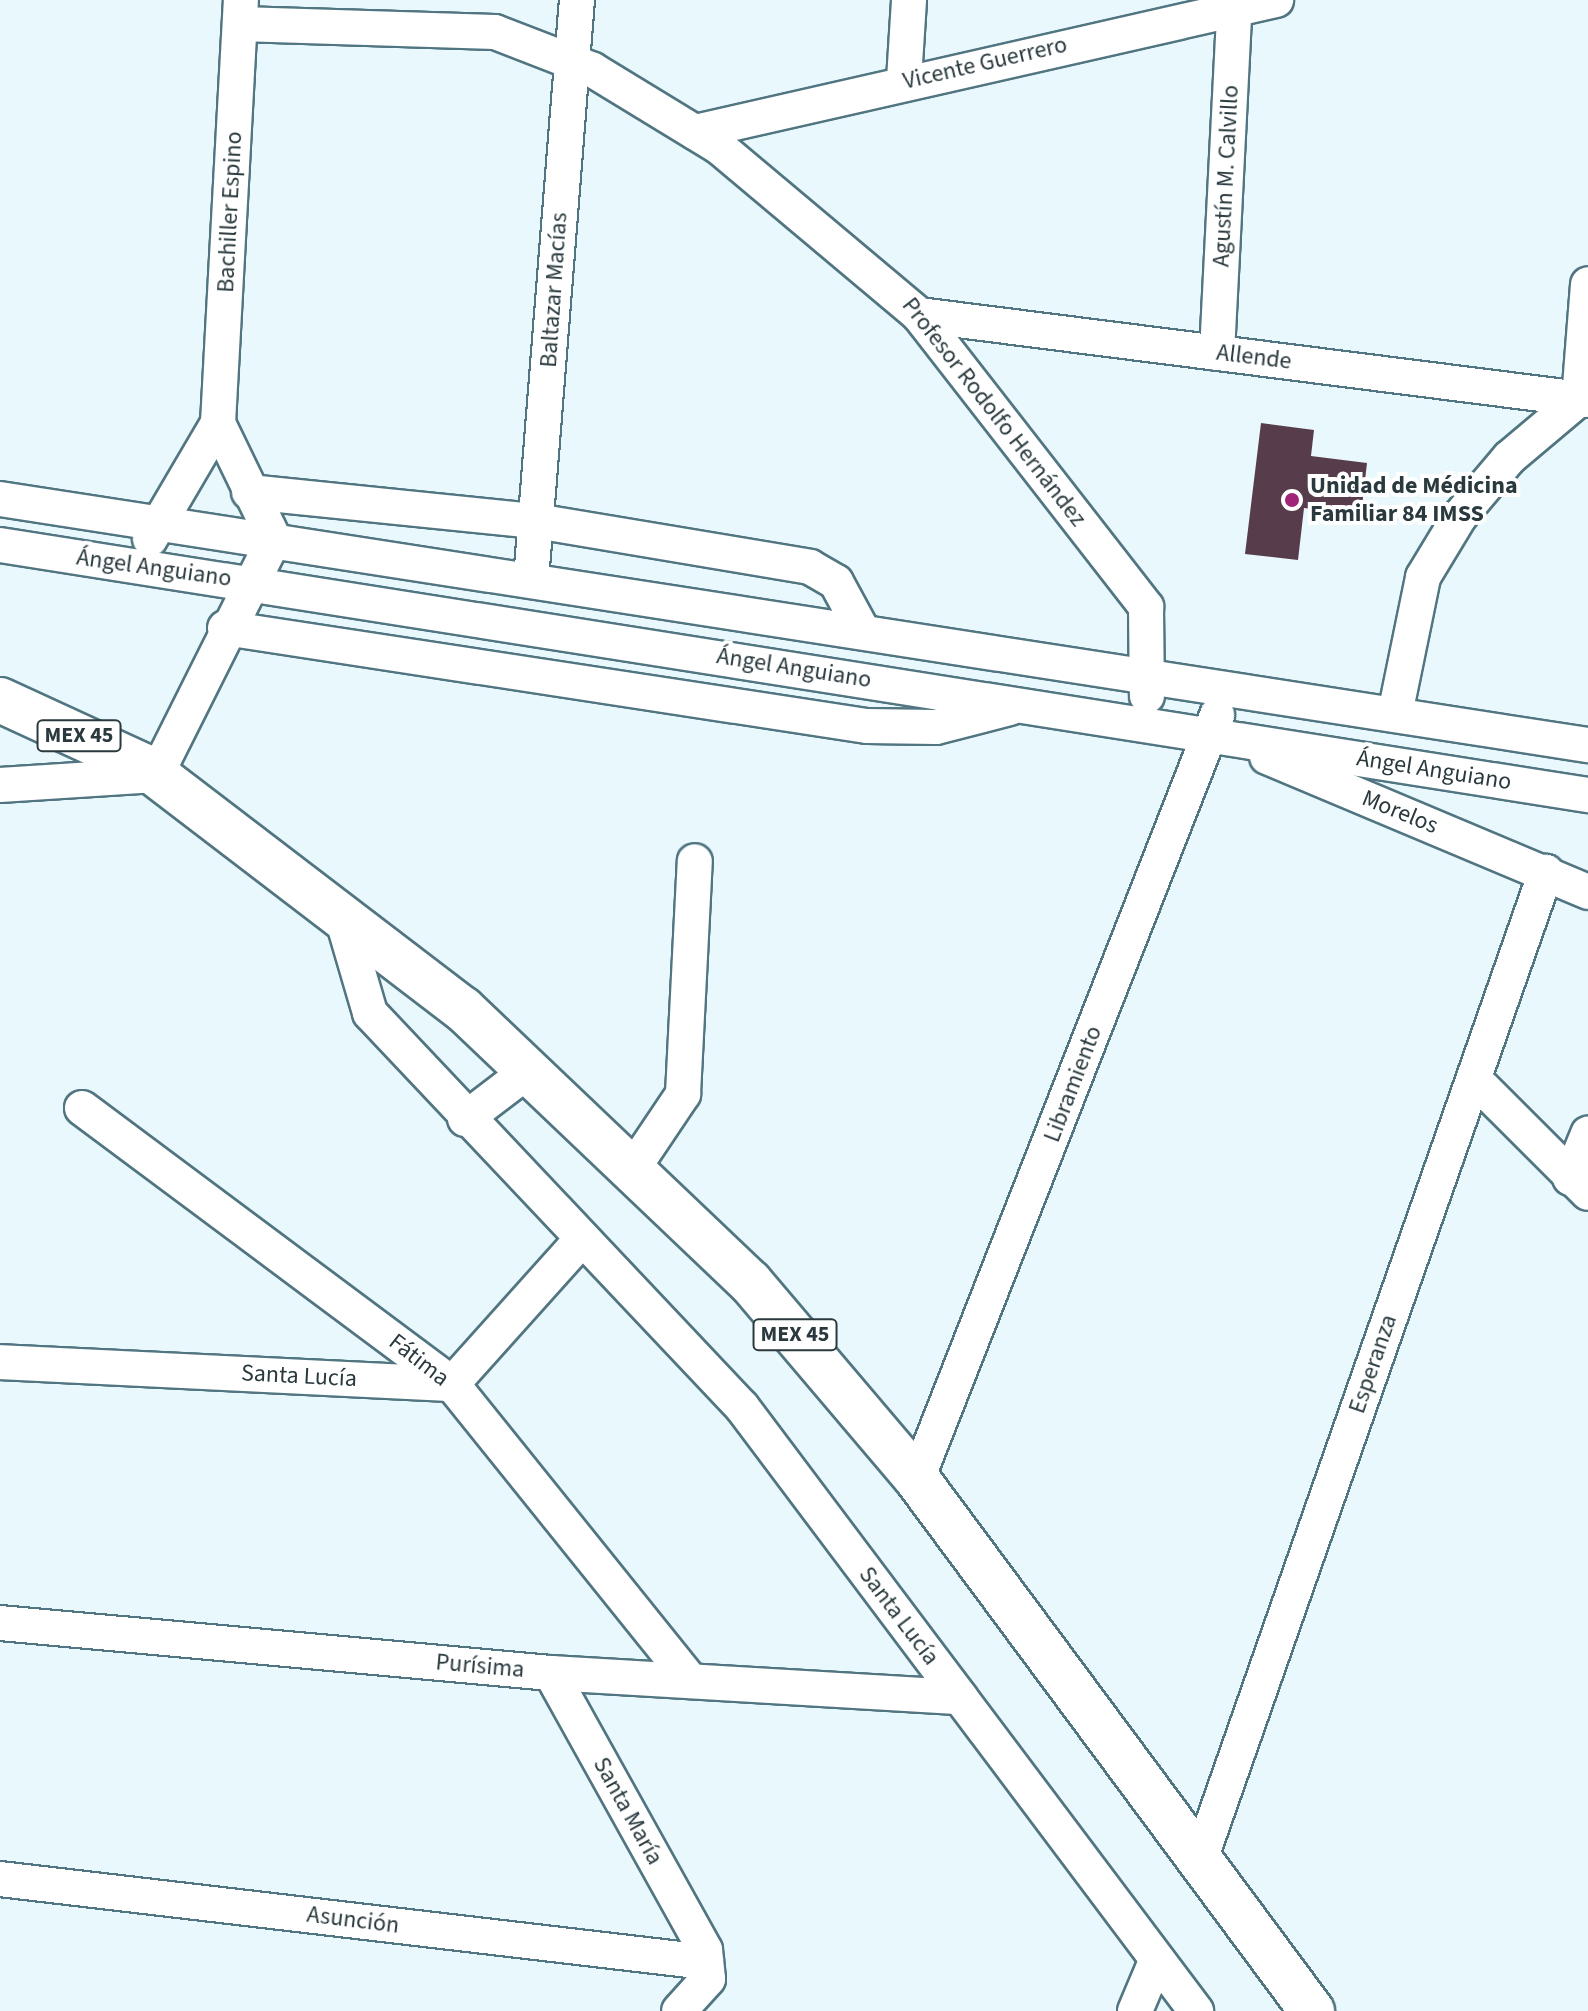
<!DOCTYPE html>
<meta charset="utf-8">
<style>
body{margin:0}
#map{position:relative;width:1588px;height:2011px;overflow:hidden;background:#e8f8fd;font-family:"Source Sans 3",sans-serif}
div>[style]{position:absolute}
.building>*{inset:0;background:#573c4c}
.roads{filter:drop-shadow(2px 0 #517581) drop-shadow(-2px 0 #517581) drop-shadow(0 2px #517581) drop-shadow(0 -2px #517581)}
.minor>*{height:34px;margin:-17px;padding:0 17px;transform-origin:17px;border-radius:17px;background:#fff}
.major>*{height:44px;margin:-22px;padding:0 22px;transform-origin:22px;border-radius:22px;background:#fff}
.dots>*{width:22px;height:22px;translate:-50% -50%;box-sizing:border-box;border:4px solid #fff;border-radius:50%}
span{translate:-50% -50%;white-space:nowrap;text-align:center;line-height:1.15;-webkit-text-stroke:8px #fff;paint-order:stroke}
.shield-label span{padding:2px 6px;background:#fff;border:2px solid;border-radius:6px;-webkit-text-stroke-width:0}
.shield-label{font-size:22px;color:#29393e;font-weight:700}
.street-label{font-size:24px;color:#29393e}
.poi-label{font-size:24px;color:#29393e;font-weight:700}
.left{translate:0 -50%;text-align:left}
</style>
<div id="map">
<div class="building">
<div style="clip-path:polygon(1261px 423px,1314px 430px,1311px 456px,1367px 463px,1361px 515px,1304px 508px,1298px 560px,1245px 554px)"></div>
</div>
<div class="roads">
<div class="minor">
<div style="left:240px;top:24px;width:255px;rotate:1.8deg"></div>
<div style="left:495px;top:32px;width:105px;rotate:21.2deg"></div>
<div style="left:593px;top:70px;width:148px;rotate:31.4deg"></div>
<div style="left:719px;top:147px;width:261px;rotate:40deg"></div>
<div style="left:919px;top:315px;width:370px;rotate:52.1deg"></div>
<div style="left:1146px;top:607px;width:89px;rotate:89.4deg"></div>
<div style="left:904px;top:80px;width:80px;rotate:-86.4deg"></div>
<div style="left:695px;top:132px;width:596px;rotate:-12.8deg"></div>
<div style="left:919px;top:315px;width:674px;rotate:7.24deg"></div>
<div style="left:1217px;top:353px;width:353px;rotate:-87.1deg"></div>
<div style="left:249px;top:492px;width:288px;rotate:5.8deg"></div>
<div style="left:536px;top:521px;width:278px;rotate:9.5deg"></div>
<div style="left:810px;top:567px;width:30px;rotate:30deg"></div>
<div style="left:836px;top:582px;width:57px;rotate:61.6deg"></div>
<div style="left:0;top:499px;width:1607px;rotate:8.81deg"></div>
<div style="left:150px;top:539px;width:134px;rotate:-59.6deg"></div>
<div style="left:0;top:545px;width:1608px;rotate:8.95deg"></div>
<div style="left:531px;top:580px;width:582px;rotate:-85.47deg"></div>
<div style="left:225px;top:628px;width:649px;rotate:8.68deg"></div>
<div style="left:867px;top:726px;width:69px;rotate:0.8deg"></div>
<div style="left:936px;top:727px;width:76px;rotate:-14.4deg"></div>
<div style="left:1395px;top:714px;width:140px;rotate:-78.4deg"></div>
<div style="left:1423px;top:577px;width:71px;rotate:-58.8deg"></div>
<div style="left:1460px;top:516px;width:76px;rotate:-49.8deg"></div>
<div style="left:1509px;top:458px;width:92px;rotate:-40.1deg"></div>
<div style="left:1579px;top:399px;width:115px;rotate:-85.5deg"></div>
<div style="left:1267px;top:757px;width:348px;rotate:22.8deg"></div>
<div style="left:0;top:785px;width:156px;rotate:-3.7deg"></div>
<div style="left:156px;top:775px;width:264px;rotate:-63.4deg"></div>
<div style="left:274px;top:539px;width:129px;rotate:-115.8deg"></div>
<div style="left:218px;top:423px;width:424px;rotate:-86.9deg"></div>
<div style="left:342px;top:917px;width:100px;rotate:73.7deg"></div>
<div style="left:370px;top:1013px;width:542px;rotate:46.65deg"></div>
<div style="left:742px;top:1407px;width:756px;rotate:53.07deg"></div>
<div style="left:1474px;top:1079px;width:161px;rotate:45deg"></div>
<div style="left:82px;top:1108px;width:462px;rotate:36.7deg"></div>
<div style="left:452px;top:1384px;width:381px;rotate:51.2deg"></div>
<div style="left:465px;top:1119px;width:79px;rotate:-37.3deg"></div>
<div style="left:632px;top:1170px;width:92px;rotate:-56.1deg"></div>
<div style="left:683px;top:1094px;width:233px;rotate:-87.1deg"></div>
<div style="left:1570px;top:1178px;width:48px;rotate:-67.8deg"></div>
<div style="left:0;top:1362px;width:453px;rotate:2.8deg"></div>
<div style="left:452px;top:1384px;width:195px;rotate:-48.1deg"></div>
<div style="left:917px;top:1479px;width:821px;rotate:-68.56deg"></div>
<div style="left:0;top:1623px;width:553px;rotate:5.19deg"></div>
<div style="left:551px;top:1673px;width:410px;rotate:3.4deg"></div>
<div style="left:551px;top:1673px;width:317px;rotate:60.9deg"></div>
<div style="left:705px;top:1950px;width:29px;rotate:84deg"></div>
<div style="left:708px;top:1979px;width:43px;rotate:132.2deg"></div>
<div style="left:1201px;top:1857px;width:1044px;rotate:-70.7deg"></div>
<div style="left:0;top:1879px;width:711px;rotate:6.71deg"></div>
<div style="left:1135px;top:2011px;width:56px;rotate:-67.1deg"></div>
</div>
<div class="major">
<div style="left:0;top:700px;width:161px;rotate:24.7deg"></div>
<div style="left:146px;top:767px;width:399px;rotate:37.4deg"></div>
<div style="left:463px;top:1009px;width:396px;rotate:43.6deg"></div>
<div style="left:750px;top:1282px;width:258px;rotate:49.7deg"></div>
<div style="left:917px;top:1479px;width:663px;rotate:53.41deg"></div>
</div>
</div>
<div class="dots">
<div style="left:1292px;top:500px;background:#a0247a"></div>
</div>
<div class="shield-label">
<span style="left:79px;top:736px">MEX 45</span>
<span style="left:795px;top:1335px">MEX 45</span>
</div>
<div class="street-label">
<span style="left:985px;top:63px;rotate:-13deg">Vicente Guerrero</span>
<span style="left:1226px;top:176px;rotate:-87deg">Agustín M. Calvillo</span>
<span style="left:230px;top:212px;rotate:-87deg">Bachiller Espino</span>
<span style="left:554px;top:290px;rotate:-86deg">Baltazar Macías</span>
<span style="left:1254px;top:357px;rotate:7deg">Allende</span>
<span style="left:994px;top:412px;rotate:52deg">Profesor Rodolfo Hernández</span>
<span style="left:154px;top:568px;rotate:8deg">Ángel Anguiano</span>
<span style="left:794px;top:668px;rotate:9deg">Ángel Anguiano</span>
<span style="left:1434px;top:770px;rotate:9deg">Ángel Anguiano</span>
<span style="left:1400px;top:812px;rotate:22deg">Morelos</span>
<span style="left:1073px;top:1084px;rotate:-69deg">Libramiento</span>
<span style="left:419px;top:1360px;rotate:38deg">Fátima</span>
<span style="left:1373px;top:1364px;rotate:-71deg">Esperanza</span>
<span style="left:299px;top:1376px;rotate:3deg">Santa Lucía</span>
<span style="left:899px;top:1616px;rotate:53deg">Santa Lucía</span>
<span style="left:480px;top:1666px;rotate:5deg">Purísima</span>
<span style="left:628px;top:1811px;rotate:61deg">Santa María</span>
<span style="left:353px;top:1920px;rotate:7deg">Asunción</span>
</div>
<div class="poi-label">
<span class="left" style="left:1310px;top:500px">Unidad de Médicina<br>Familiar 84 IMSS</span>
</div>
</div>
